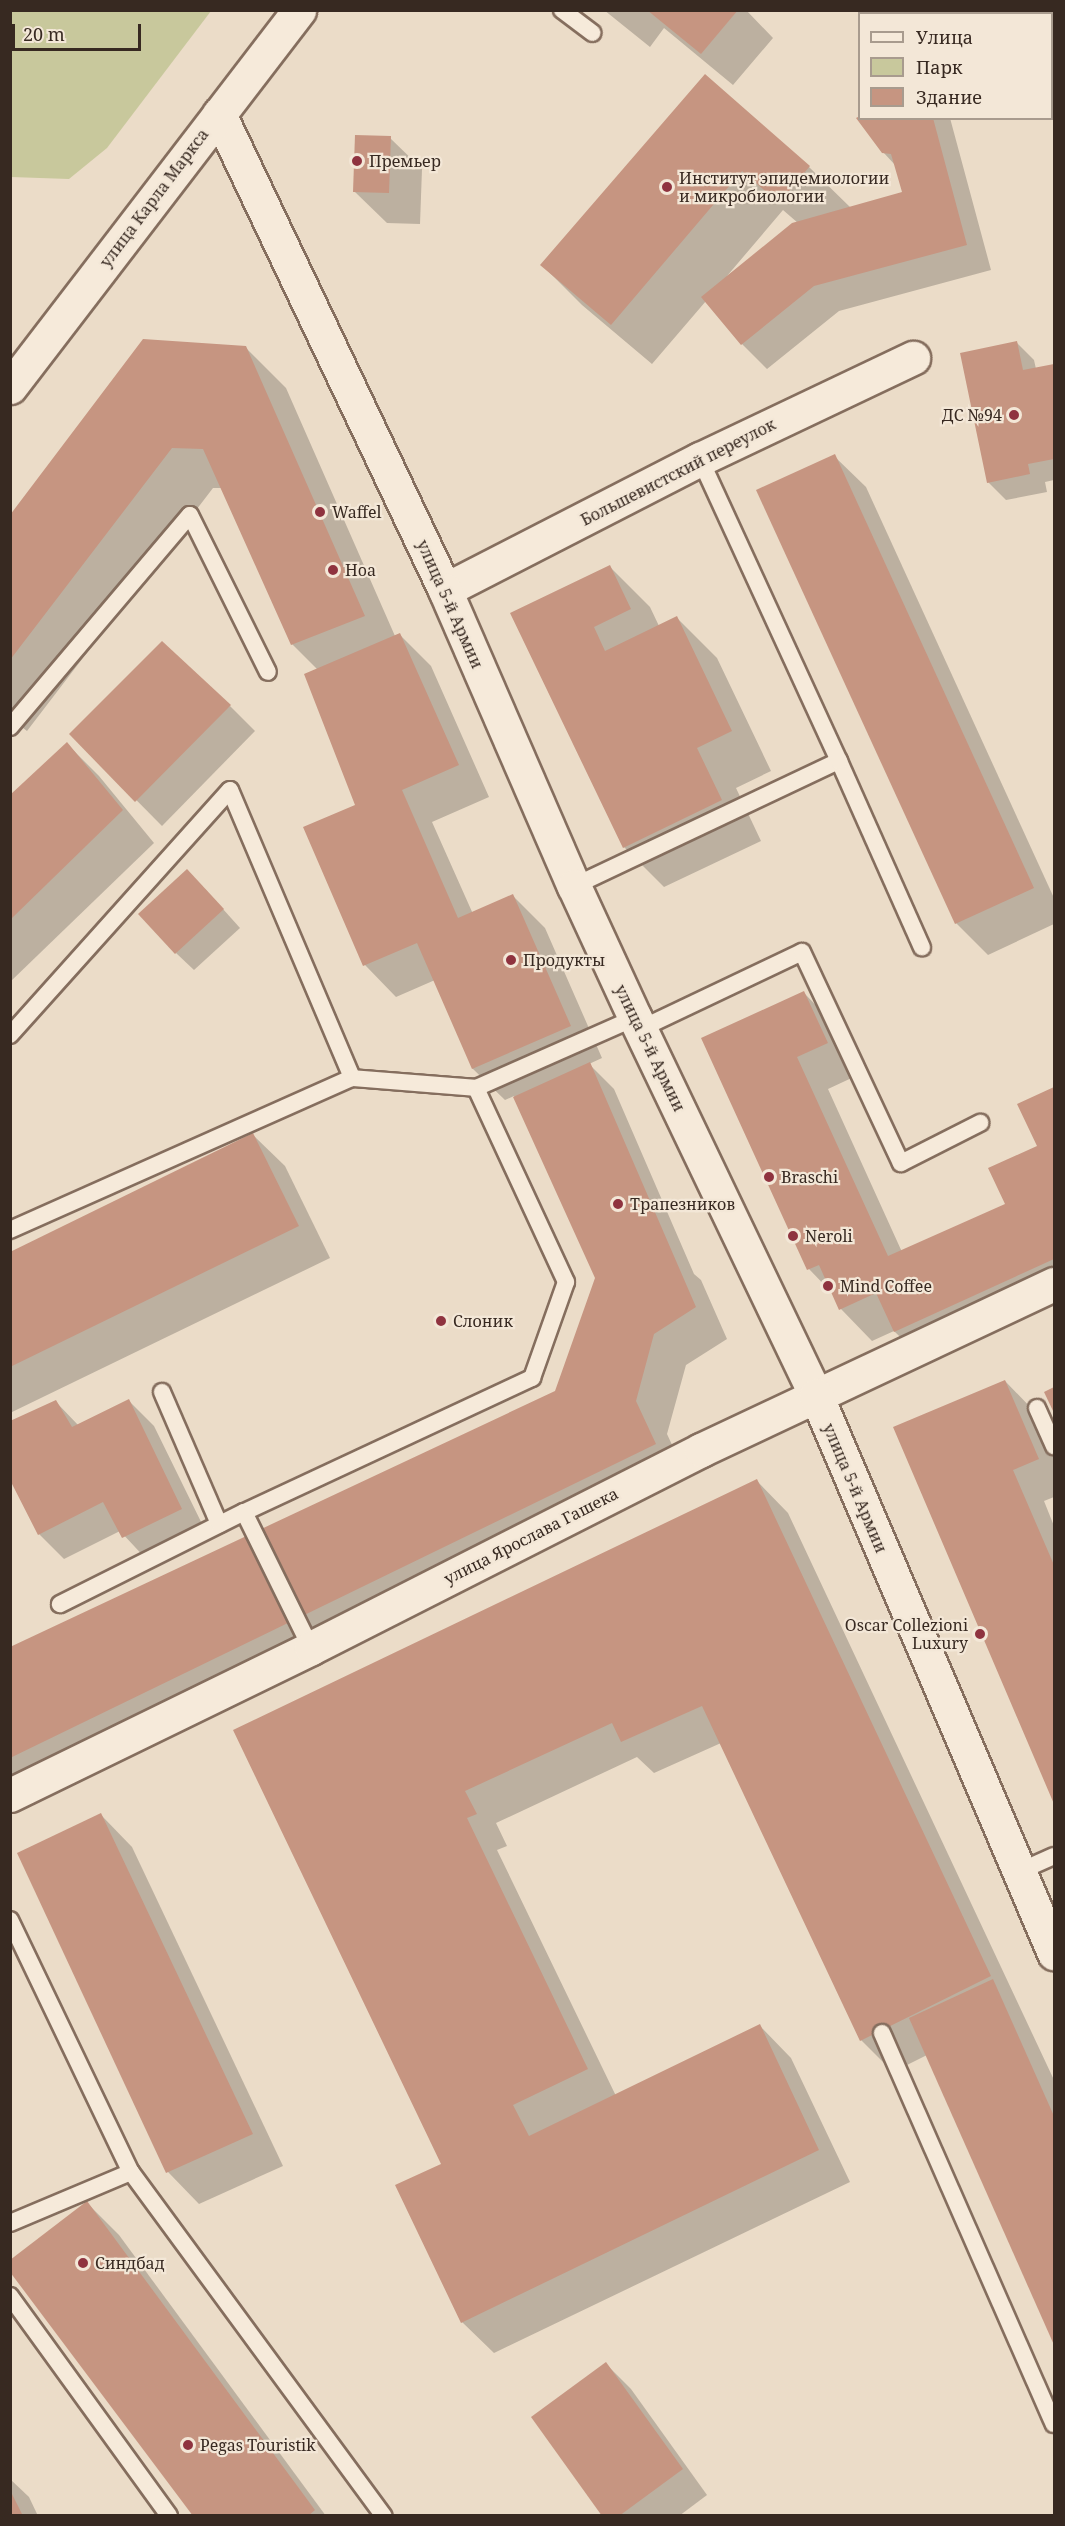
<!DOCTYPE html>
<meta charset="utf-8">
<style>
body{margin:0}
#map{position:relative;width:1065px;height:2526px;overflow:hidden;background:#ebdcc8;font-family:"Noto Serif",serif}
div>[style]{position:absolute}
.green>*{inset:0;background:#c8c89c}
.shadow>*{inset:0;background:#0003}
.building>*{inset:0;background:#c69581}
.roads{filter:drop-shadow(2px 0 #856e5e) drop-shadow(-2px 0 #856e5e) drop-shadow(0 2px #856e5e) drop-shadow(0 -2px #856e5e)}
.lane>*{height:16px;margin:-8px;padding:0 8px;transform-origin:8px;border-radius:8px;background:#f6eada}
.street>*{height:33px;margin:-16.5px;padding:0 16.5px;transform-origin:16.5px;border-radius:16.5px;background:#f6eada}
.secondary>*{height:33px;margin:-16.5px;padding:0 16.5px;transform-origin:16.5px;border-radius:16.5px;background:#f6eada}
.dots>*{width:16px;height:16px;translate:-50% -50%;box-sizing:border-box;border:3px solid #f3e7d7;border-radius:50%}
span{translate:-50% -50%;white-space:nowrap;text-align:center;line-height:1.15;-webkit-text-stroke:4.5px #f3e7d7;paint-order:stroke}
.poi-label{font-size:16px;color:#372921}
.left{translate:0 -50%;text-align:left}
.right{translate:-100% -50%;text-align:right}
.street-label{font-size:16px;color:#372921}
.frame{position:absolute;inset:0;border:12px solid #372921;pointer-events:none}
.legend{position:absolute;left:858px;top:12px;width:195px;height:108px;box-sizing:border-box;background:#f3e7d7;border:2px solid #a89b8e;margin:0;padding:8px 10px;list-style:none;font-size:18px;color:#372921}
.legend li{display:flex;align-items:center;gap:12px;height:30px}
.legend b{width:30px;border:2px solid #a89b8e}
.scale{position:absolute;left:12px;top:24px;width:129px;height:27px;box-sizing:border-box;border:3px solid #372921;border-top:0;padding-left:8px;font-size:18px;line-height:21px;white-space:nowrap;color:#372921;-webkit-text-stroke:4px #f3e7d7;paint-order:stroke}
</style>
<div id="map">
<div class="green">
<div style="clip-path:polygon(11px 10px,211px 10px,211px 11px,107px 148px,69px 179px,11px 177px)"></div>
</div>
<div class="shadow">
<div style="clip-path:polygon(604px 10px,746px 10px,773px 38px,733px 85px,664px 28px,650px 47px)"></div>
<div style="clip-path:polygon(evenodd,705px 76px,809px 167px,851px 208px,904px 193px,896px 166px,883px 152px,860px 118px,950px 118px,991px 270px,839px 311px,767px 369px,742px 344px,706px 301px,652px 364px,582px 305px,542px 265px,705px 76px,783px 210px,798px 223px,727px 276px,783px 210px)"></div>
<div style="clip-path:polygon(390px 138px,422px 169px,420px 224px,387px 223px,355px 192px)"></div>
<div style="clip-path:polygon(1017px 343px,1034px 360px,1036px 369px,1054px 365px,1054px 480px,1045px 482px,1047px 492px,1006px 500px,988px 482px)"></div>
<div style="clip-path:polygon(246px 348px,286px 388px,395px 636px,399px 634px,431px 666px,489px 797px,432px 822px,473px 914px,513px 896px,545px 928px,602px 1058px,589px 1064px,614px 1089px,694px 1274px,701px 1280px,727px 1339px,686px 1365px,667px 1434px,686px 1475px,10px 1805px,10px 1649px,556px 1392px,597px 1278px,514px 1096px,505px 1100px,473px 1069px,435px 980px,396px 997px,365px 965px,357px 806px,318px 670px,292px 644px,222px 488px,213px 488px,27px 731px,10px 718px,10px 518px)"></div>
<div style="clip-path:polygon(834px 456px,866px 487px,1054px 898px,1054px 924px,988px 955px,956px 923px)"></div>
<div style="clip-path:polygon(610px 567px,650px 607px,659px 626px,677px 618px,717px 658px,771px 771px,736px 788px,761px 841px,664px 887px,624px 847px,512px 614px)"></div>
<div style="clip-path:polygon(230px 706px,255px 731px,162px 826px,71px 734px)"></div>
<div style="clip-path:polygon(67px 744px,99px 776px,154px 843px,10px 982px,10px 796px)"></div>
<div style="clip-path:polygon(205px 889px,240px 928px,194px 970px,176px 953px)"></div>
<div style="clip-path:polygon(804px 993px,835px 1025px,858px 1075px,828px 1089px,902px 1252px,1007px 1204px,1039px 1147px,1019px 1104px,1054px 1088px,1054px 1305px,927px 1363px,894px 1331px,872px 1341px,841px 1309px,834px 1295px,809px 1269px,703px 1039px)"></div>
<div style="clip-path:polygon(253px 1135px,285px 1166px,330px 1258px,10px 1413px,10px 1253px)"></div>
<div style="clip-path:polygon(1005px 1381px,1036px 1413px,1054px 1455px,1054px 1497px,1044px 1501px,1054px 1526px,1054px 1800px,895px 1428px)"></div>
<div style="clip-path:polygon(129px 1401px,154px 1426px,207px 1534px,149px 1562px,120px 1531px,64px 1559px,39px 1534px,56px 1402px,79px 1426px)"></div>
<div style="clip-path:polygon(757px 1481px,788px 1513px,1054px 2080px,1054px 2341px,927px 2055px,893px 2072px,861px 2040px,721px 1743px,654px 1773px,637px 1757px,496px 1823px,507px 1846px,497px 1850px,616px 2096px,760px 2026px,791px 2058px,850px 2182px,494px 2353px,462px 2322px,443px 2165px,235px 1731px)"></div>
<div style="clip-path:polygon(101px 1815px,132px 1847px,283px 2166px,199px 2204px,168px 2172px)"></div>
<div style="clip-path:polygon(87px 2203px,119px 2235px,326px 2516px,195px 2516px)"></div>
<div style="clip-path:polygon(606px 2364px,631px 2389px,707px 2495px,679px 2516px,603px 2516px)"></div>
<div style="clip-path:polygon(10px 2479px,29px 2497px,38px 2516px,10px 2516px)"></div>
</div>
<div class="building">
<div style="clip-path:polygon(647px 10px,738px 10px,701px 54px)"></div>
<div style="clip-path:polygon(705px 74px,810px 166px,779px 203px,742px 171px,611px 325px,540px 265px)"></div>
<div style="clip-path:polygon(860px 116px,860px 118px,933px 118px,967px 245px,814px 286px,741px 345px,701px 297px,792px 223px,902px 192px,891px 154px,882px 153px,856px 118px)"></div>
<div style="clip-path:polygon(355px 135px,391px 136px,389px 193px,353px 192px)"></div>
<div style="clip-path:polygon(143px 339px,246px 346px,365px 616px,291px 645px,203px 449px,172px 448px,10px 660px,10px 515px)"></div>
<div style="clip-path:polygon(1017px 341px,1023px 370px,1054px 364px,1054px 459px,1028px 464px,1030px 474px,987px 483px,960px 353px)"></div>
<div style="clip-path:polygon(835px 454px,1034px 888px,955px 924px,756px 490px)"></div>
<div style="clip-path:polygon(610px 565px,631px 609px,594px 627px,605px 651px,677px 616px,732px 731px,697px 748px,722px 800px,623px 848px,510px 613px)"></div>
<div style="clip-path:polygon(400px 633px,459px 765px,402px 790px,458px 918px,513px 894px,571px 1026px,472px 1069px,417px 943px,363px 966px,303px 827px,355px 805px,304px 674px)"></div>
<div style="clip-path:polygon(162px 641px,231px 705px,135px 802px,69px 734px)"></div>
<div style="clip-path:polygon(67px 742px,123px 810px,10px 920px,10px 795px)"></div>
<div style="clip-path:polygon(187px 869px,224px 909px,175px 954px,138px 914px)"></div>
<div style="clip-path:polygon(804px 991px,828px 1043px,797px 1057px,888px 1256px,1005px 1204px,988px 1168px,1037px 1146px,1017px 1104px,1054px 1087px,1054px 1259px,894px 1332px,876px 1293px,839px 1310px,819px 1265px,807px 1270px,701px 1038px)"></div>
<div style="clip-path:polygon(590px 1062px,696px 1307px,654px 1334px,636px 1401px,656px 1444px,10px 1758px,10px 1647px,555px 1391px,595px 1278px,513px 1097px)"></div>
<div style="clip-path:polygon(253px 1133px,299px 1226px,10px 1367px,10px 1252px)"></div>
<div style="clip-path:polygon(1005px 1380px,1039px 1459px,1013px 1470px,1054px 1565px,1054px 1804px,893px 1427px)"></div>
<div style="clip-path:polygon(1054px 1387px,1054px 1413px,1044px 1392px)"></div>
<div style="clip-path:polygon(129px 1399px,182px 1509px,122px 1538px,103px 1502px,38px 1535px,10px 1480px,10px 1421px,56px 1400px,72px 1427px)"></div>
<div style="clip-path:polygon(757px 1479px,991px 1976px,860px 2041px,702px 1706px,621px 1742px,612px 1723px,465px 1791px,477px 1814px,467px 1818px,588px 2069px,513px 2105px,529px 2136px,760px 2024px,819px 2150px,461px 2323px,395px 2185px,441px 2164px,233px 1730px)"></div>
<div style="clip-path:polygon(101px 1813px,253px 2134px,166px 2173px,17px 1853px)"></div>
<div style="clip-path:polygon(993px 1979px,1054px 2116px,1054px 2345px,909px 2018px)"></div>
<div style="clip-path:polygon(87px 2201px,315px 2510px,308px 2516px,193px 2516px,10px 2272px,10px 2260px)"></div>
<div style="clip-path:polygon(606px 2362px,683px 2469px,619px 2516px,602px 2516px,531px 2417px)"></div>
<div style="clip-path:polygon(10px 2490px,23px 2516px,10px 2516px)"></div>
</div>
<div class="roads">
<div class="lane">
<div style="left:562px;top:10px;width:38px;rotate:37deg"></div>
<div style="left:10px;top:727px;width:278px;rotate:-49.7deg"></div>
<div style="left:190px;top:515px;width:175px;rotate:63.6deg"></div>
<div style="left:839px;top:761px;width:204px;rotate:66deg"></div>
<div style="left:574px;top:886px;width:293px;rotate:-25.3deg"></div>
<div style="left:839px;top:761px;width:332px;rotate:-114.7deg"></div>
<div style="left:640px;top:1029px;width:179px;rotate:-25.4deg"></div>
<div style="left:802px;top:952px;width:233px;rotate:64.9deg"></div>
<div style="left:901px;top:1163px;width:89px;rotate:-26.9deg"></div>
<div style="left:10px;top:1035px;width:329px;rotate:-48.1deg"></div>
<div style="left:230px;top:790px;width:313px;rotate:67deg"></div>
<div style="left:352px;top:1078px;width:124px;rotate:4.6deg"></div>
<div style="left:476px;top:1088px;width:214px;rotate:65.1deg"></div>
<div style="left:566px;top:1282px;width:102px;rotate:109.5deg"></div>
<div style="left:532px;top:1378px;width:318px;rotate:155deg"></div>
<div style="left:244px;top:1512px;width:206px;rotate:153.4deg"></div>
<div style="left:476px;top:1088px;width:174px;rotate:-23.8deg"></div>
<div style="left:10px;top:1230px;width:374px;rotate:-24deg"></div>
<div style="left:162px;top:1392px;width:144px;rotate:66.6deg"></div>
<div style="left:1037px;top:1408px;width:42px;rotate:65.9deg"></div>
<div style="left:244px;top:1512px;width:152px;rotate:63.8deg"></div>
<div style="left:1018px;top:1872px;width:39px;rotate:-24deg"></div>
<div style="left:10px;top:1920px;width:280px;rotate:64.4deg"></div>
<div style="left:131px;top:2172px;width:131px;rotate:157.1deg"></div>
<div style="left:882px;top:2033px;width:427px;rotate:66.3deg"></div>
<div style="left:131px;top:2172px;width:427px;rotate:53.7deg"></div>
<div style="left:10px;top:2296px;width:271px;rotate:54.1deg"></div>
</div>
<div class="street">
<div style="left:445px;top:590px;width:287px;rotate:-27.2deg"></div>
<div style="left:700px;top:459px;width:236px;rotate:-25.4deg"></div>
<div style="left:10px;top:1795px;width:335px;rotate:-26deg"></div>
<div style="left:311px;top:1648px;width:437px;rotate:-26.9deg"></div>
<div style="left:701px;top:1450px;width:390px;rotate:-25.2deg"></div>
</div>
<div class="secondary">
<div style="left:219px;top:114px;width:527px;rotate:64.6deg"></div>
<div style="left:445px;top:590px;width:323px;rotate:66.5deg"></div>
<div style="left:574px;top:886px;width:145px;rotate:65.2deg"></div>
<div style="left:635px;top:1018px;width:418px;rotate:64.4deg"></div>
<div style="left:816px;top:1395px;width:607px;rotate:66.9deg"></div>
<div style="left:10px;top:387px;width:475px;rotate:-52.5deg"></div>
</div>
</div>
<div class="dots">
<div style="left:357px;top:161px;background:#8f333f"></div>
<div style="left:667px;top:187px;background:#8f333f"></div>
<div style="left:1014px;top:415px;background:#8f333f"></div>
<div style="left:320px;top:512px;background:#8f333f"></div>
<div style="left:333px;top:570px;background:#8f333f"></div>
<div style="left:511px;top:960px;background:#8f333f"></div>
<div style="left:769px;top:1177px;background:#8f333f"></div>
<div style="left:618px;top:1204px;background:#8f333f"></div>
<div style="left:793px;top:1236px;background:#8f333f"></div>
<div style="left:828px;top:1286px;background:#8f333f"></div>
<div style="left:441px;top:1321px;background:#8f333f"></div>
<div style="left:980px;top:1634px;background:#8f333f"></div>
<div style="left:83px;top:2263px;background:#8f333f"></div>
<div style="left:188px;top:2445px;background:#8f333f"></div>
</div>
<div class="poi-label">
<span class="left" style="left:369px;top:161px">Премьер</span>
<span class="left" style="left:679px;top:187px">Институт эпидемиологии<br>и микробиологии</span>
<span class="right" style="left:1002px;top:415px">ДС №94</span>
<span class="left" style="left:332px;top:512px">Waffel</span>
<span class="left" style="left:345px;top:570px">Нoa</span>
<span class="left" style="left:523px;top:960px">Продукты</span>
<span class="left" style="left:781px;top:1177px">Braschi</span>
<span class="left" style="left:630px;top:1204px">Трапезников</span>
<span class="left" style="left:805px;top:1236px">Neroli</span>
<span class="left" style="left:840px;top:1286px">Mind Coffee</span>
<span class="left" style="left:453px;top:1321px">Слоник</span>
<span class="right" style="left:968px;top:1634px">Oscar Collezioni<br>Luxury</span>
<span class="left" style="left:95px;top:2263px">Синдбад</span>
<span class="left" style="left:200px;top:2445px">Pegas Touristik</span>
</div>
<div class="street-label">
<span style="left:154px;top:198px;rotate:-53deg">улица Карла Маркса</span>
<span style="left:678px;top:472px;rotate:-27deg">Большевистский переулок</span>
<span style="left:450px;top:604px;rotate:66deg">улица 5-й Армии</span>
<span style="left:650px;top:1048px;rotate:64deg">улица 5-й Армии</span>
<span style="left:855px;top:1488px;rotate:67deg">улица 5-й Армии</span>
<span style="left:531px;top:1536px;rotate:-27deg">улица Ярослава Гашека</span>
</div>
<div class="frame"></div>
<ul class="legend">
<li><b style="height:8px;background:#f6eada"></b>Улица</li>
<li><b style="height:16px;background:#c8c89c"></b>Парк</li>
<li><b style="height:16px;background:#c69581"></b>Здание</li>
</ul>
<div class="scale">20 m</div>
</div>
